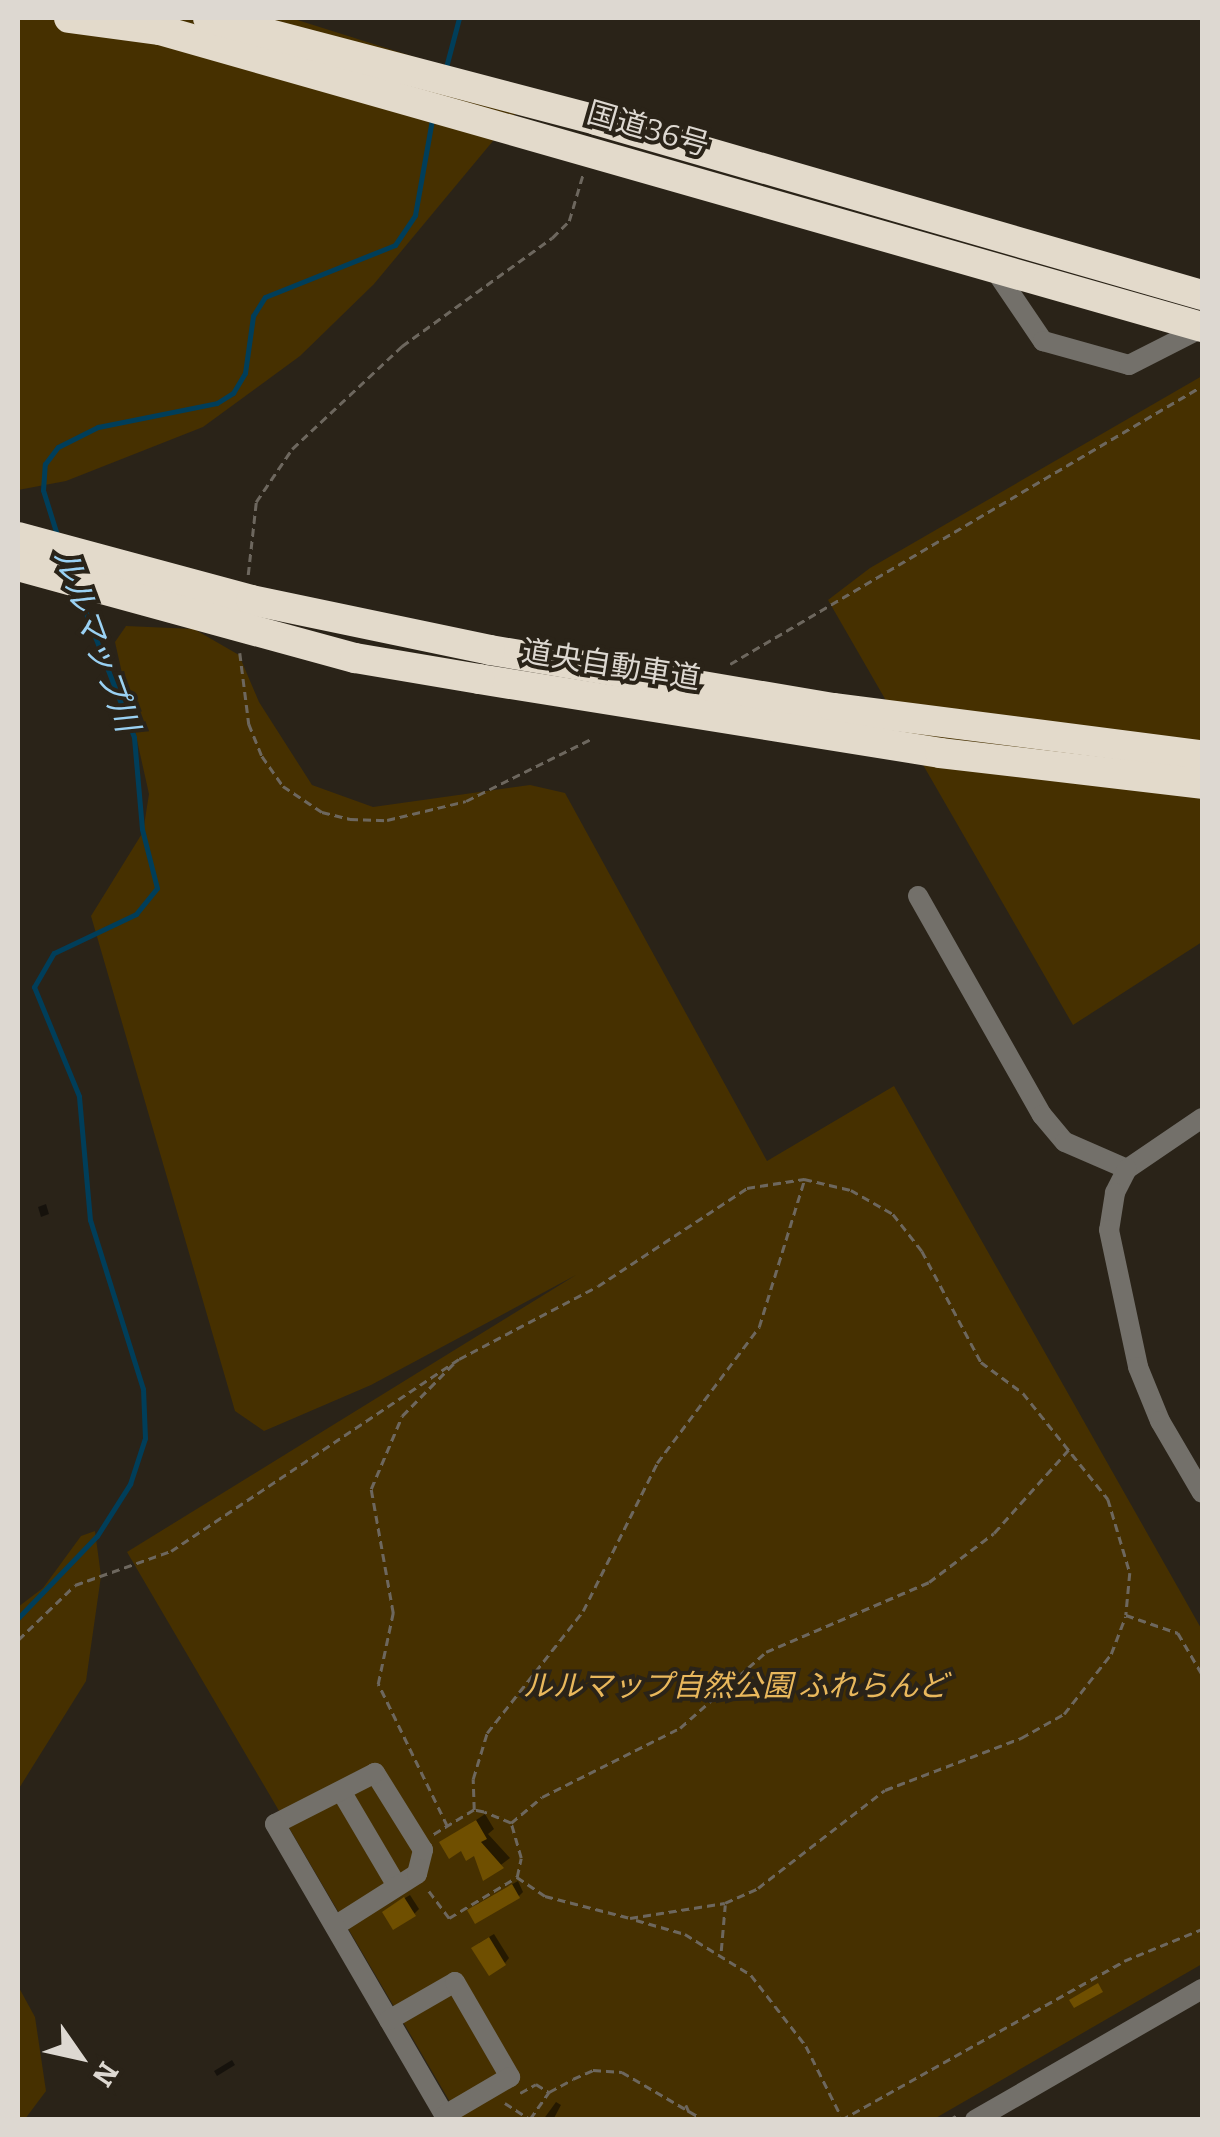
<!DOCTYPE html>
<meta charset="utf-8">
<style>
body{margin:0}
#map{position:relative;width:1220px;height:2137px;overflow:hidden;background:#2a2318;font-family:Bitter,"Noto Sans JP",serif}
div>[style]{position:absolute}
.green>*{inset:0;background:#463000}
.shadow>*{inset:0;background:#0007}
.stream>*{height:5px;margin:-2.5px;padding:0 2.5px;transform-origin:2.5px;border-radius:2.5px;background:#003e5a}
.building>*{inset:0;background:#6f4f00}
.path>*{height:2.5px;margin-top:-1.25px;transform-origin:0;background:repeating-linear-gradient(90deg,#6d675e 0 8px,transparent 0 13px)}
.minor>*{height:20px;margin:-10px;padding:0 10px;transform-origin:10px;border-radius:10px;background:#73706a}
.highway>*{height:30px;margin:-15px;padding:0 15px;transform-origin:15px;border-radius:15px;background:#e3dacb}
.highway-bridge>*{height:30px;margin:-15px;padding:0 15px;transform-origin:15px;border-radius:15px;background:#e3dacb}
span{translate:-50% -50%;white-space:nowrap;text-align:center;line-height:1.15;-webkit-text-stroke:8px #2a2318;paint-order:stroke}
.street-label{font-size:30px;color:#ddd8d1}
.park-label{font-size:30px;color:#e9b85c;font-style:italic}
.water-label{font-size:32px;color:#9ad1f3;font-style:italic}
.frame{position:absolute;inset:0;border:20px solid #ddd8d1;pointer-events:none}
.north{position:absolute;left:30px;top:2007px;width:100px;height:100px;-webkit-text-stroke:8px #2a2318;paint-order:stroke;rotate:124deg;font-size:28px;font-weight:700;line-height:40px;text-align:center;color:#ddd8d1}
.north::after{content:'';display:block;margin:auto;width:35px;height:45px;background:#ddd8d1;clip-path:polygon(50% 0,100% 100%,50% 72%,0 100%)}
</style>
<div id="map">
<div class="green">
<div style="clip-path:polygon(18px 18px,291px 18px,532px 94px,374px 284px,300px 356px,203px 427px,66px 481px,18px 490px)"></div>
<div style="clip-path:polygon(1202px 376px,1202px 942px,1073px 1025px,828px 600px,870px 568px)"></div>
<div style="clip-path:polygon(126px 626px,194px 629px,239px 655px,259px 702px,312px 785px,373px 807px,530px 785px,565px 793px,767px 1161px,894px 1086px,1202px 1630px,1202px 1964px,934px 2119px,460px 2119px,127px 1552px,576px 1275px,371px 1385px,264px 1431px,235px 1411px,91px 916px,143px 832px,149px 794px,115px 642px)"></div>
<div style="clip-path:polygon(95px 1531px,101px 1576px,86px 1681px,18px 1790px,18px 1607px,43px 1588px,81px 1536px)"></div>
<div style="clip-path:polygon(18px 1986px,35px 2017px,46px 2091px,25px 2119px,18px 2119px)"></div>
</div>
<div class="shadow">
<div style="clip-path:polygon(46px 1204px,49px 1214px,41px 1217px,38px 1207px)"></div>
<div style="clip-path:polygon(485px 1814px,494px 1829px,488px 1834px,510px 1858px,485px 1877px,475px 1852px,442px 1843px)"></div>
<div style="clip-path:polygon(518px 1881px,523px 1892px,519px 1896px,475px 1905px)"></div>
<div style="clip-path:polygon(410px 1895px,419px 1909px,414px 1914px,390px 1907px)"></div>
<div style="clip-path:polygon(494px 1934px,509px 1958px,505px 1963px,479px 1943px)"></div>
<div style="clip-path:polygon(232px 2060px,235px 2065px,217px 2076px,214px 2071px)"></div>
<div style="clip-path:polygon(556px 2102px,561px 2105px,553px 2120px,543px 2120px)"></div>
</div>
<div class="stream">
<div style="left:445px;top:71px;width:55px;rotate:-75.2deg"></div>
<div style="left:58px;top:538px;width:50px;rotate:-107.4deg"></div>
<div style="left:43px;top:490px;width:26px;rotate:-86deg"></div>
<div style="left:45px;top:464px;width:21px;rotate:-53deg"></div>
<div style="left:58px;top:447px;width:45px;rotate:-26.6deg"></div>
<div style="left:98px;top:427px;width:121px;rotate:-11.4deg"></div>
<div style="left:217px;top:403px;width:19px;rotate:-32deg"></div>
<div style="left:233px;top:393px;width:23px;rotate:-59deg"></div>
<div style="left:245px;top:373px;width:58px;rotate:-82deg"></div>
<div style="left:253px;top:316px;width:22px;rotate:-58deg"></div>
<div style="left:265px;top:297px;width:140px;rotate:-21.8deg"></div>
<div style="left:395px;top:245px;width:36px;rotate:-56deg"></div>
<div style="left:415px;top:215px;width:97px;rotate:-79.9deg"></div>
<div style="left:18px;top:1618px;width:114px;rotate:-46.1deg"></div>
<div style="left:97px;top:1536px;width:62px;rotate:-57.6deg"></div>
<div style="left:130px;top:1484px;width:48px;rotate:-71.9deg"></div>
<div style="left:145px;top:1438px;width:49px;rotate:-92.3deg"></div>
<div style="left:143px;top:1389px;width:177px;rotate:-107.4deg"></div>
<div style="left:90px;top:1220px;width:124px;rotate:-95.1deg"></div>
<div style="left:79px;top:1096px;width:118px;rotate:-112.4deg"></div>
<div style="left:34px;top:987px;width:39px;rotate:-60deg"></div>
<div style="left:54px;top:953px;width:91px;rotate:-25.4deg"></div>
<div style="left:136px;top:914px;width:33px;rotate:-51deg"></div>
<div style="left:157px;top:888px;width:61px;rotate:-104.3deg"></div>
<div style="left:142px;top:829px;width:92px;rotate:-95deg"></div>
<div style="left:134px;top:737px;width:152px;rotate:-111.2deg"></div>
</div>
<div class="building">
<div style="clip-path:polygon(476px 1820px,487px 1839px,481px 1842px,504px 1868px,483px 1881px,474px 1856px,466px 1861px,461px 1851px,449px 1859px,439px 1842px)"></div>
<div style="clip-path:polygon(512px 1884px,520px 1898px,475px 1924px,467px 1910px)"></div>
<div style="clip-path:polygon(404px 1897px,416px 1916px,393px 1930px,382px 1912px)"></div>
<div style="clip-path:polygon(489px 1937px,506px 1965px,489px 1976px,471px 1948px)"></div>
<div style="clip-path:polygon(1098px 1983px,1103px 1992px,1074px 2008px,1069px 2000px)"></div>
</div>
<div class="path">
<div style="left:248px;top:575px;width:73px;rotate:-83.7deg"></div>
<div style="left:256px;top:502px;width:64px;rotate:-55.8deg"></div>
<div style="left:292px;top:449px;width:151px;rotate:-43.1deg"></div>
<div style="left:402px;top:346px;width:185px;rotate:-35.8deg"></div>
<div style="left:552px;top:238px;width:24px;rotate:-45deg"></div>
<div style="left:569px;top:221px;width:49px;rotate:-73.4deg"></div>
<div style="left:240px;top:653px;width:72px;rotate:82.8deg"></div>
<div style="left:249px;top:724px;width:35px;rotate:68deg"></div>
<div style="left:262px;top:756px;width:37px;rotate:55deg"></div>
<div style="left:283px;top:786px;width:47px;rotate:33.7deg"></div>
<div style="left:322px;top:812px;width:29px;rotate:14deg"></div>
<div style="left:350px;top:819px;width:37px;rotate:2deg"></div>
<div style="left:387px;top:820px;width:81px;rotate:-13.5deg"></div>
<div style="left:466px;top:801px;width:142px;rotate:-26.4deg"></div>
<div style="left:730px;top:664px;width:548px;rotate:-30.5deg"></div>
<div style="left:18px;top:1640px;width:79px;rotate:-44deg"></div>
<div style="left:75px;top:1585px;width:102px;rotate:-19.5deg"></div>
<div style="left:171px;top:1551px;width:346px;rotate:-33.7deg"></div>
<div style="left:459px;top:1359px;width:157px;rotate:-27.7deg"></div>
<div style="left:598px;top:1286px;width:178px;rotate:-33.3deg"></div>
<div style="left:747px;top:1188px;width:58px;rotate:-9deg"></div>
<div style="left:804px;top:1179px;width:48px;rotate:13.2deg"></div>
<div style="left:851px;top:1190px;width:48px;rotate:29.7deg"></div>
<div style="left:893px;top:1214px;width:47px;rotate:51.9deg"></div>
<div style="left:922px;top:1251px;width:126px;rotate:62deg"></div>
<div style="left:981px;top:1362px;width:52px;rotate:36.4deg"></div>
<div style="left:1023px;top:1393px;width:136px;rotate:51.3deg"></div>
<div style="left:1108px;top:1499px;width:77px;rotate:73.4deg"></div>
<div style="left:1130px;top:1573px;width:42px;rotate:95.4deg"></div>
<div style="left:1126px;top:1615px;width:55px;rotate:19.1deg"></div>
<div style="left:1178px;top:1633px;width:48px;rotate:59.7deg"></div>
<div style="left:474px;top:1810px;width:31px;rotate:-92deg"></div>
<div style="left:473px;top:1779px;width:48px;rotate:-73.1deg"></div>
<div style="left:487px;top:1733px;width:155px;rotate:-51.8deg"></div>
<div style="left:583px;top:1611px;width:165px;rotate:-63.4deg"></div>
<div style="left:657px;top:1463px;width:170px;rotate:-53.1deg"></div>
<div style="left:759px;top:1327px;width:153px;rotate:-72.9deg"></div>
<div style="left:511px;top:1823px;width:40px;rotate:-40deg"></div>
<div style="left:542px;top:1797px;width:154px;rotate:-26.6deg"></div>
<div style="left:680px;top:1728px;width:115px;rotate:-41.5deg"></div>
<div style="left:766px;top:1652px;width:177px;rotate:-23.2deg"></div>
<div style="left:929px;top:1582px;width:81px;rotate:-37deg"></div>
<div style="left:994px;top:1533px;width:114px;rotate:-48.2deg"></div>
<div style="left:447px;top:1826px;width:158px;rotate:-115.9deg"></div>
<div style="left:378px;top:1684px;width:73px;rotate:-78.1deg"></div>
<div style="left:393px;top:1613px;width:126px;rotate:-100.1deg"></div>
<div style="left:371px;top:1489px;width:79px;rotate:-67deg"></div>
<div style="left:402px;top:1416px;width:74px;rotate:-45.5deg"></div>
<div style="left:517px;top:1877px;width:34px;rotate:34deg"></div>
<div style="left:545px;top:1896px;width:88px;rotate:14.5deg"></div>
<div style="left:630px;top:1918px;width:96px;rotate:-9deg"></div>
<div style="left:725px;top:1903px;width:36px;rotate:-24deg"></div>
<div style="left:758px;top:1888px;width:160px;rotate:-37.7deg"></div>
<div style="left:885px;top:1790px;width:146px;rotate:-20.9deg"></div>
<div style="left:1021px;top:1738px;width:49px;rotate:-29.2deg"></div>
<div style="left:1064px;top:1714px;width:76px;rotate:-51.9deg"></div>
<div style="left:1111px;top:1654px;width:40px;rotate:-69deg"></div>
<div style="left:429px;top:1891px;width:34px;rotate:53deg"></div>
<div style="left:449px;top:1918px;width:79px;rotate:-31.1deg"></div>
<div style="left:517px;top:1877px;width:19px;rotate:-78deg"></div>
<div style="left:521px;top:1858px;width:36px;rotate:-106deg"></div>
<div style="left:511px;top:1823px;width:29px;rotate:-158deg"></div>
<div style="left:484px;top:1812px;width:10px;rotate:-169deg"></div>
<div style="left:474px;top:1810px;width:48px;rotate:148.6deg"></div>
<div style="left:636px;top:1920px;width:51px;rotate:15.9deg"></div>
<div style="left:685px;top:1934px;width:78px;rotate:31.8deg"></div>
<div style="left:751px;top:1975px;width:90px;rotate:52.2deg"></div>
<div style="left:806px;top:2046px;width:78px;rotate:63.4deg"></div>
<div style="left:721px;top:1951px;width:46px;rotate:-85deg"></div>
<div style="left:520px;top:2093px;width:18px;rotate:-29deg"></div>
<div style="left:536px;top:2084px;width:15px;rotate:32deg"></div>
<div style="left:505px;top:2103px;width:30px;rotate:33deg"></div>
<div style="left:530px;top:2119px;width:33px;rotate:-55deg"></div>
<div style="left:549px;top:2092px;width:27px;rotate:-28deg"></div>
<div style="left:573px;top:2079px;width:22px;rotate:-24deg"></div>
<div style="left:593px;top:2070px;width:29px;rotate:4deg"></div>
<div style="left:622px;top:2072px;width:95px;rotate:30.3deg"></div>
<div style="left:686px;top:2105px;width:17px;rotate:65deg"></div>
<div style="left:841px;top:2120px;width:325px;rotate:-29.3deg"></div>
<div style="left:1124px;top:1961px;width:84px;rotate:-22.3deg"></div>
<div style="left:949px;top:2120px;width:12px;rotate:-31deg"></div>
</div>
<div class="minor">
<div style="left:992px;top:266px;width:91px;rotate:55.8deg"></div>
<div style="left:1043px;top:341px;width:89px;rotate:15.6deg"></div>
<div style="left:1129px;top:365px;width:82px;rotate:-26.9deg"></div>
<div style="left:918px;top:896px;width:252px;rotate:60.5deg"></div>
<div style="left:1042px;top:1115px;width:35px;rotate:50deg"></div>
<div style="left:1065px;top:1142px;width:68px;rotate:23.5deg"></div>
<div style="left:1202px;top:1118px;width:91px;rotate:145.8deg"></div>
<div style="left:1127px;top:1169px;width:27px;rotate:117deg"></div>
<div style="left:1115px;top:1193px;width:37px;rotate:99deg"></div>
<div style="left:1109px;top:1230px;width:140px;rotate:78deg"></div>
<div style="left:1138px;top:1367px;width:58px;rotate:67.8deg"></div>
<div style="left:1160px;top:1421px;width:83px;rotate:59.7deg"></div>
<div style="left:341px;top:1791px;width:110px;rotate:59.5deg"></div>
<div style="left:335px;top:1926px;width:97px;rotate:-32.4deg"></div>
<div style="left:417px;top:1874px;width:25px;rotate:-76deg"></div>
<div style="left:423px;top:1850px;width:91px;rotate:-121.9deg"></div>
<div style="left:375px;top:1773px;width:112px;rotate:153deg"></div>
<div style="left:275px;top:1824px;width:342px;rotate:59.8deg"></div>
<div style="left:389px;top:2020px;width:76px;rotate:-29.9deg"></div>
<div style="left:455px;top:1982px;width:110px;rotate:59.9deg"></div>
<div style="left:510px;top:2077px;width:75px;rotate:149.7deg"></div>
<div style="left:975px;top:2120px;width:262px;rotate:-30deg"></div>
</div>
<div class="highway">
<div style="left:69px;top:18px;width:92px;rotate:7.5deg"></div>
<div style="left:160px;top:30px;width:1084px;rotate:15.91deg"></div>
<div style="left:208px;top:18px;width:401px;rotate:14.7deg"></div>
<div style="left:596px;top:120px;width:631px;rotate:16.11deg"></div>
<div style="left:490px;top:650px;width:348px;rotate:9.6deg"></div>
<div style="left:833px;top:708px;width:372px;rotate:7.3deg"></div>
<div style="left:479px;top:679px;width:467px;rotate:9.1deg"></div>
<div style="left:940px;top:753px;width:264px;rotate:6.7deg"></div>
</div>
<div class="highway-bridge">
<div style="left:18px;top:537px;width:241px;rotate:15.1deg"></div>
<div style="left:251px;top:600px;width:244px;rotate:11.8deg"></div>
<div style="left:18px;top:566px;width:349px;rotate:15.3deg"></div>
<div style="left:355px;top:658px;width:126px;rotate:9.6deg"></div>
</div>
<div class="street-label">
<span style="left:648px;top:129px;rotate:16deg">国道36号</span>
<span style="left:611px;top:665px;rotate:9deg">道央自動車道</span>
</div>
<div class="park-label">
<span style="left:735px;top:1686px">ルルマップ自然公園 ふれらんど</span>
</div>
<div class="water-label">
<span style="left:96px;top:640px;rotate:70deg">ルルマップ川</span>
</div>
<div class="frame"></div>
<div class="north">N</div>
</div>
